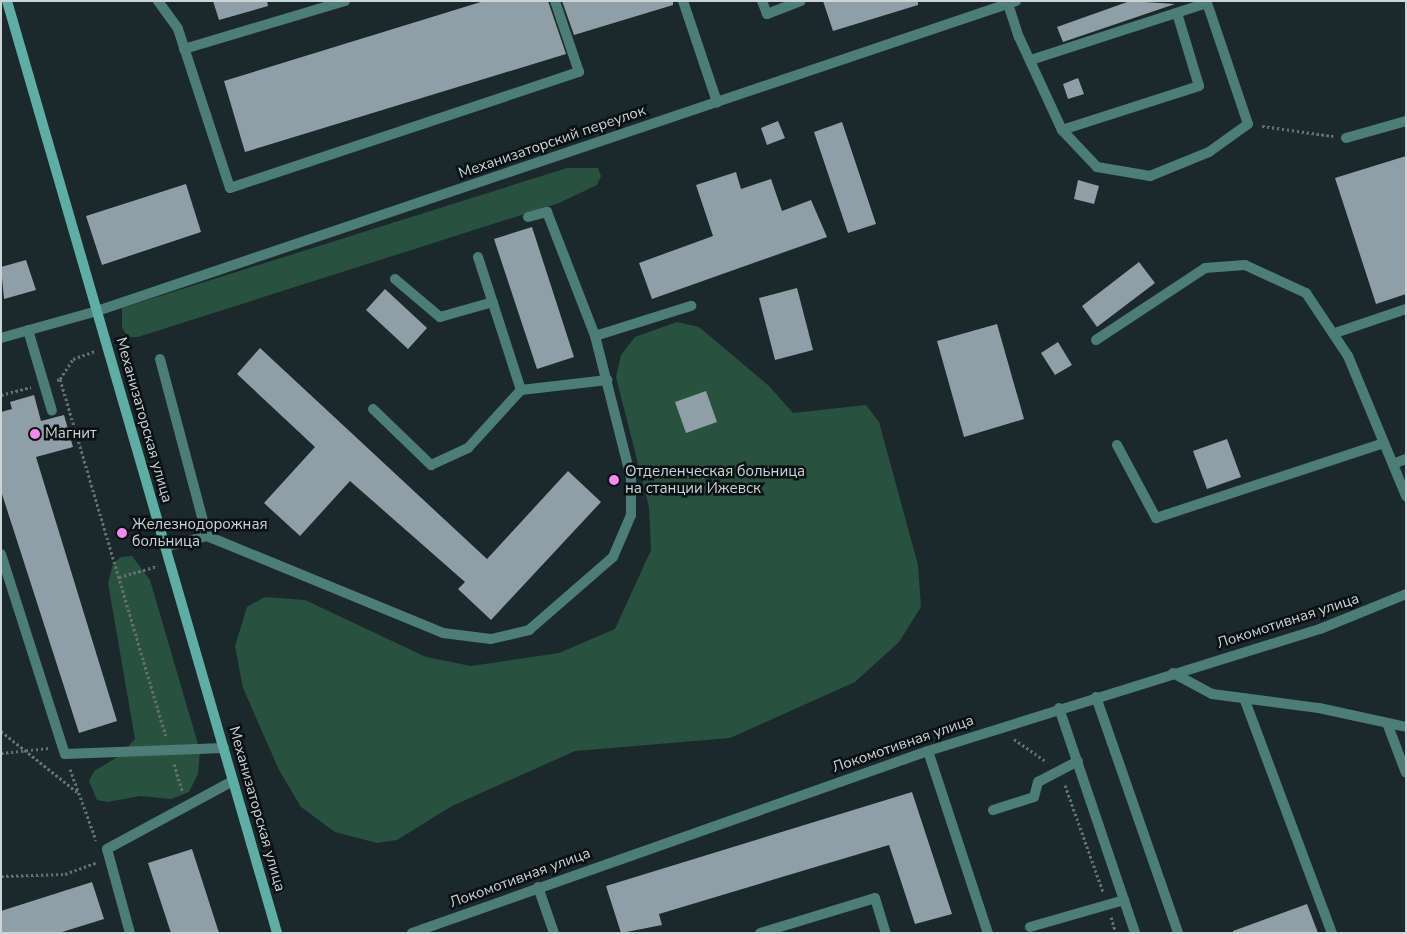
<!DOCTYPE html>
<meta charset="utf-8">
<style>
body{margin:0}
#map{position:relative;width:1407px;height:934px;overflow:hidden;background:#1b292c;font-family:"Nunito Sans",sans-serif}
div>[style]{position:absolute}
.green>*{inset:0;background:#29513f}
.building>*{inset:0;background:#909fa7}
.path>*{height:3px;margin-top:-1.5px;transform-origin:0;background:repeating-linear-gradient(90deg,#647072 0 2.5px,transparent 0 5px)}
.lane>*{height:10px;margin:-5px;padding:0 5px;transform-origin:5px;border-radius:5px;background:#4d7d77}
.street>*{height:10px;margin:-5px;padding:0 5px;transform-origin:5px;border-radius:5px;background:#4d7d77}
.secondary>*{height:10px;margin:-5px;padding:0 5px;transform-origin:5px;border-radius:5px;background:#5faea5}
.dots>*{width:14px;height:14px;translate:-50% -50%;box-sizing:border-box;border:2px solid #0a1112;border-radius:50%}
span{translate:-50% -50%;white-space:nowrap;text-align:center;line-height:1.15;-webkit-text-stroke:5px #0a1112;paint-order:stroke}
.street-label{font-size:15px;color:#cbd4d6}
.poi-label{font-size:15px;color:#cbd4d6}
.left{translate:0 -50%;text-align:left}
.frame{position:absolute;inset:0;border:2px solid #cbd4d6;pointer-events:none}
</style>
<div id="map">
<div class="green">
<div style="clip-path:polygon(567px 168px,598px 168px,601px 176px,597px 185px,559px 203px,138px 337px,128px 337px,122px 328px,122px 308px)"></div>
<div style="clip-path:polygon(677px 322px,699px 327px,769px 386px,793px 413px,866px 405px,879px 422px,918px 565px,921px 607px,899px 642px,855px 682px,730px 738px,575px 751px,452px 806px,397px 840px,377px 843px,335px 832px,301px 807px,279px 770px,243px 688px,235px 646px,247px 607px,265px 597px,305px 600px,426px 657px,471px 666px,559px 653px,615px 629px,651px 550px,649px 507px,616px 377px,621px 355px,635px 337px)"></div>
<div style="clip-path:polygon(132px 556px,150px 580px,200px 751px,198px 774px,189px 792px,171px 799px,140px 796px,107px 802px,97px 800px,89px 781px,94px 771px,121px 755px,135px 739px,108px 583px,113px 564px,121px 557px)"></div>
</div>
<div class="building">
<div style="clip-path:polygon(213px 1px,267px 1px,268px 6px,219px 20px)"></div>
<div style="clip-path:polygon(484px 1px,548px 1px,566px 54px,245px 152px,224px 81px)"></div>
<div style="clip-path:polygon(562px 1px,673px 1px,673px 5px,574px 35px)"></div>
<div style="clip-path:polygon(823px 1px,918px 1px,918px 5px,833px 31px)"></div>
<div style="clip-path:polygon(1130px 1px,1175px 4px,1063px 42px,1057px 27px)"></div>
<div style="clip-path:polygon(1078px 78px,1084px 94px,1068px 99px,1063px 84px)"></div>
<div style="clip-path:polygon(778px 121px,785px 138px,767px 145px,761px 128px)"></div>
<div style="clip-path:polygon(842px 122px,876px 224px,848px 233px,814px 132px)"></div>
<div style="clip-path:polygon(1406px 156px,1406px 294px,1376px 304px,1335px 178px)"></div>
<div style="clip-path:polygon(736px 172px,741px 189px,771px 179px,782px 211px,811px 200px,827px 237px,652px 299px,639px 263px,713px 236px,696px 185px)"></div>
<div style="clip-path:polygon(1078px 180px,1099px 186px,1094px 204px,1074px 199px)"></div>
<div style="clip-path:polygon(186px 184px,201px 232px,102px 265px,86px 216px)"></div>
<div style="clip-path:polygon(532px 227px,574px 357px,537px 369px,494px 239px)"></div>
<div style="clip-path:polygon(26px 260px,36px 290px,4px 299px,1px 267px)"></div>
<div style="clip-path:polygon(1139px 262px,1155px 283px,1097px 327px,1082px 306px)"></div>
<div style="clip-path:polygon(797px 288px,813px 350px,775px 360px,759px 298px)"></div>
<div style="clip-path:polygon(385px 289px,427px 328px,408px 349px,366px 310px)"></div>
<div style="clip-path:polygon(997px 324px,1024px 419px,964px 437px,937px 341px)"></div>
<div style="clip-path:polygon(1058px 342px,1072px 365px,1055px 375px,1041px 353px)"></div>
<div style="clip-path:polygon(260px 348px,487px 559px,568px 471px,601px 502px,491px 620px,458px 589px,465px 582px,350px 481px,300px 536px,264px 503px,315px 447px,237px 374px)"></div>
<div style="clip-path:polygon(706px 391px,717px 422px,686px 433px,675px 402px)"></div>
<div style="clip-path:polygon(34px 395px,41px 421px,64px 415px,73px 447px,36px 457px,117px 721px,79px 733px,1px 491px,1px 412px,12px 409px,10px 402px)"></div>
<div style="clip-path:polygon(1227px 439px,1241px 477px,1207px 489px,1193px 451px)"></div>
<div style="clip-path:polygon(912px 792px,952px 914px,915px 924px,889px 845px,659px 914px,662px 925px,621px 933px,606px 886px)"></div>
<div style="clip-path:polygon(192px 849px,219px 933px,171px 933px,148px 863px)"></div>
<div style="clip-path:polygon(92px 882px,104px 919px,59px 933px,1px 933px,1px 911px)"></div>
<div style="clip-path:polygon(1307px 904px,1318px 933px,1233px 933px,1233px 931px)"></div>
</div>
<div class="path">
<div style="left:1262px;top:126px;width:72px;rotate:8deg"></div>
<div style="left:60px;top:379px;width:24px;rotate:-57deg"></div>
<div style="left:73px;top:359px;width:23px;rotate:-20deg"></div>
<div style="left:57px;top:380px;width:3px;rotate:-18deg"></div>
<div style="left:60px;top:379px;width:372px;rotate:73.5deg"></div>
<div style="left:1px;top:395px;width:31px;rotate:-15deg"></div>
<div style="left:119px;top:577px;width:40px;rotate:-16deg"></div>
<div style="left:1px;top:731px;width:99px;rotate:38.8deg"></div>
<div style="left:1014px;top:739px;width:39px;rotate:35deg"></div>
<div style="left:1px;top:753px;width:48px;rotate:-5.9deg"></div>
<div style="left:174px;top:764px;width:30px;rotate:73deg"></div>
<div style="left:70px;top:769px;width:76px;rotate:69.9deg"></div>
<div style="left:1065px;top:785px;width:114px;rotate:70.4deg"></div>
<div style="left:1px;top:876px;width:64px;rotate:-1.8deg"></div>
<div style="left:65px;top:874px;width:33px;rotate:-20deg"></div>
<div style="left:1111px;top:917px;width:17px;rotate:73deg"></div>
</div>
<div class="lane">
<div style="left:158px;top:1px;width:34px;rotate:54deg"></div>
<div style="left:178px;top:29px;width:167px;rotate:71.9deg"></div>
<div style="left:230px;top:188px;width:368px;rotate:-18.4deg"></div>
<div style="left:579px;top:72px;width:75px;rotate:-108.7deg"></div>
<div style="left:683px;top:1px;width:107px;rotate:71.4deg"></div>
<div style="left:762px;top:1px;width:14px;rotate:69deg"></div>
<div style="left:767px;top:14px;width:36px;rotate:-21deg"></div>
<div style="left:1008px;top:4px;width:35px;rotate:72deg"></div>
<div style="left:1019px;top:37px;width:102px;rotate:65.2deg"></div>
<div style="left:1062px;top:130px;width:51px;rotate:46.6deg"></div>
<div style="left:1097px;top:167px;width:54px;rotate:9.6deg"></div>
<div style="left:1150px;top:176px;width:64px;rotate:-22.1deg"></div>
<div style="left:1209px;top:152px;width:48px;rotate:-35.7deg"></div>
<div style="left:1248px;top:124px;width:128px;rotate:-108.7deg"></div>
<div style="left:1207px;top:3px;width:186px;rotate:162.1deg"></div>
<div style="left:184px;top:49px;width:168px;rotate:-16.6deg"></div>
<div style="left:1062px;top:130px;width:144px;rotate:-17.8deg"></div>
<div style="left:1199px;top:86px;width:76px;rotate:-106.8deg"></div>
<div style="left:1346px;top:138px;width:62px;rotate:-15.8deg"></div>
<div style="left:528px;top:217px;width:20px;rotate:-15deg"></div>
<div style="left:547px;top:212px;width:133px;rotate:68.8deg"></div>
<div style="left:478px;top:257px;width:140px;rotate:72.1deg"></div>
<div style="left:521px;top:390px;width:87px;rotate:-6.6deg"></div>
<div style="left:395px;top:279px;width:59px;rotate:40.2deg"></div>
<div style="left:440px;top:317px;width:55px;rotate:-15.8deg"></div>
<div style="left:28px;top:330px;width:84px;rotate:73.5deg"></div>
<div style="left:1335px;top:333px;width:75px;rotate:-18.7deg"></div>
<div style="left:1096px;top:340px;width:131px;rotate:-33.4deg"></div>
<div style="left:1205px;top:268px;width:40px;rotate:-4.3deg"></div>
<div style="left:1245px;top:265px;width:67px;rotate:24.7deg"></div>
<div style="left:1306px;top:293px;width:76px;rotate:56.3deg"></div>
<div style="left:1348px;top:356px;width:152px;rotate:67.5deg"></div>
<div style="left:160px;top:359px;width:183px;rotate:75.1deg"></div>
<div style="left:373px;top:409px;width:81px;rotate:44deg"></div>
<div style="left:431px;top:465px;width:41px;rotate:-24.7deg"></div>
<div style="left:468px;top:448px;width:79px;rotate:-47.6deg"></div>
<div style="left:1117px;top:445px;width:83px;rotate:61.9deg"></div>
<div style="left:1156px;top:518px;width:240px;rotate:-18.2deg"></div>
<div style="left:1393px;top:464px;width:14px;rotate:-21deg"></div>
<div style="left:165px;top:547px;width:43px;rotate:-14.7deg"></div>
<div style="left:207px;top:536px;width:255px;rotate:22.3deg"></div>
<div style="left:443px;top:633px;width:48px;rotate:7.1deg"></div>
<div style="left:491px;top:639px;width:39px;rotate:-13deg"></div>
<div style="left:529px;top:630px;width:111px;rotate:-41deg"></div>
<div style="left:613px;top:557px;width:46px;rotate:-66.8deg"></div>
<div style="left:631px;top:515px;width:37px;rotate:-90deg"></div>
<div style="left:631px;top:478px;width:146px;rotate:-104.2deg"></div>
<div style="left:595px;top:336px;width:101px;rotate:-17.4deg"></div>
<div style="left:1px;top:554px;width:210px;rotate:72.3deg"></div>
<div style="left:65px;top:754px;width:159px;rotate:-2.2deg"></div>
<div style="left:1173px;top:673px;width:44px;rotate:28.3deg"></div>
<div style="left:1212px;top:694px;width:108px;rotate:7.5deg"></div>
<div style="left:1319px;top:708px;width:89px;rotate:12.3deg"></div>
<div style="left:1096px;top:697px;width:250px;rotate:70.8deg"></div>
<div style="left:1244px;top:698px;width:251px;rotate:69.5deg"></div>
<div style="left:1059px;top:708px;width:237px;rotate:71.3deg"></div>
<div style="left:1387px;top:723px;width:53px;rotate:69.2deg"></div>
<div style="left:928px;top:751px;width:192px;rotate:71.8deg"></div>
<div style="left:993px;top:810px;width:43px;rotate:-17.6deg"></div>
<div style="left:1034px;top:797px;width:16px;rotate:-75deg"></div>
<div style="left:1038px;top:782px;width:45px;rotate:-27.7deg"></div>
<div style="left:538px;top:887px;width:49px;rotate:70.8deg"></div>
<div style="left:1030px;top:927px;width:98px;rotate:-16deg"></div>
<div style="left:130px;top:933px;width:87px;rotate:-105.3deg"></div>
<div style="left:107px;top:849px;width:143px;rotate:-28.4deg"></div>
<div style="left:760px;top:933px;width:120px;rotate:-16.9deg"></div>
<div style="left:875px;top:898px;width:37px;rotate:73deg"></div>
</div>
<div class="street">
<div style="left:1px;top:338px;width:100px;rotate:-15.7deg"></div>
<div style="left:97px;top:311px;width:970px;rotate:-18.64deg"></div>
<div style="left:412px;top:933px;width:547px;rotate:-19.43deg"></div>
<div style="left:928px;top:751px;width:411px;rotate:-17.3deg"></div>
<div style="left:1320px;top:629px;width:93px;rotate:-22.1deg"></div>
</div>
<div class="secondary">
<div style="left:7px;top:1px;width:970px;rotate:73.84deg"></div>
</div>
<div class="dots">
<div style="left:35px;top:434px;background:#f489f1"></div>
<div style="left:614px;top:480px;background:#f489f1"></div>
<div style="left:122px;top:533px;background:#f489f1"></div>
</div>
<div class="street-label">
<span style="left:552px;top:142px;rotate:-19deg">Механизаторский переулок</span>
<span style="left:144px;top:420px;rotate:74deg">Механизаторская улица</span>
<span style="left:1288px;top:621px;rotate:-18deg">Локомотивная улица</span>
<span style="left:903px;top:744px;rotate:-19deg">Локомотивная улица</span>
<span style="left:257px;top:809px;rotate:74deg">Механизаторская улица</span>
<span style="left:520px;top:878px;rotate:-20deg">Локомотивная улица</span>
</div>
<div class="poi-label">
<span class="left" style="left:45px;top:434px">Магнит</span>
<span class="left" style="left:625px;top:480px">Отделенческая больница<br>на станции Ижевск</span>
<span class="left" style="left:132px;top:533px">Железнодорожная<br>больница</span>
</div>
<div class="frame"></div>
</div>
